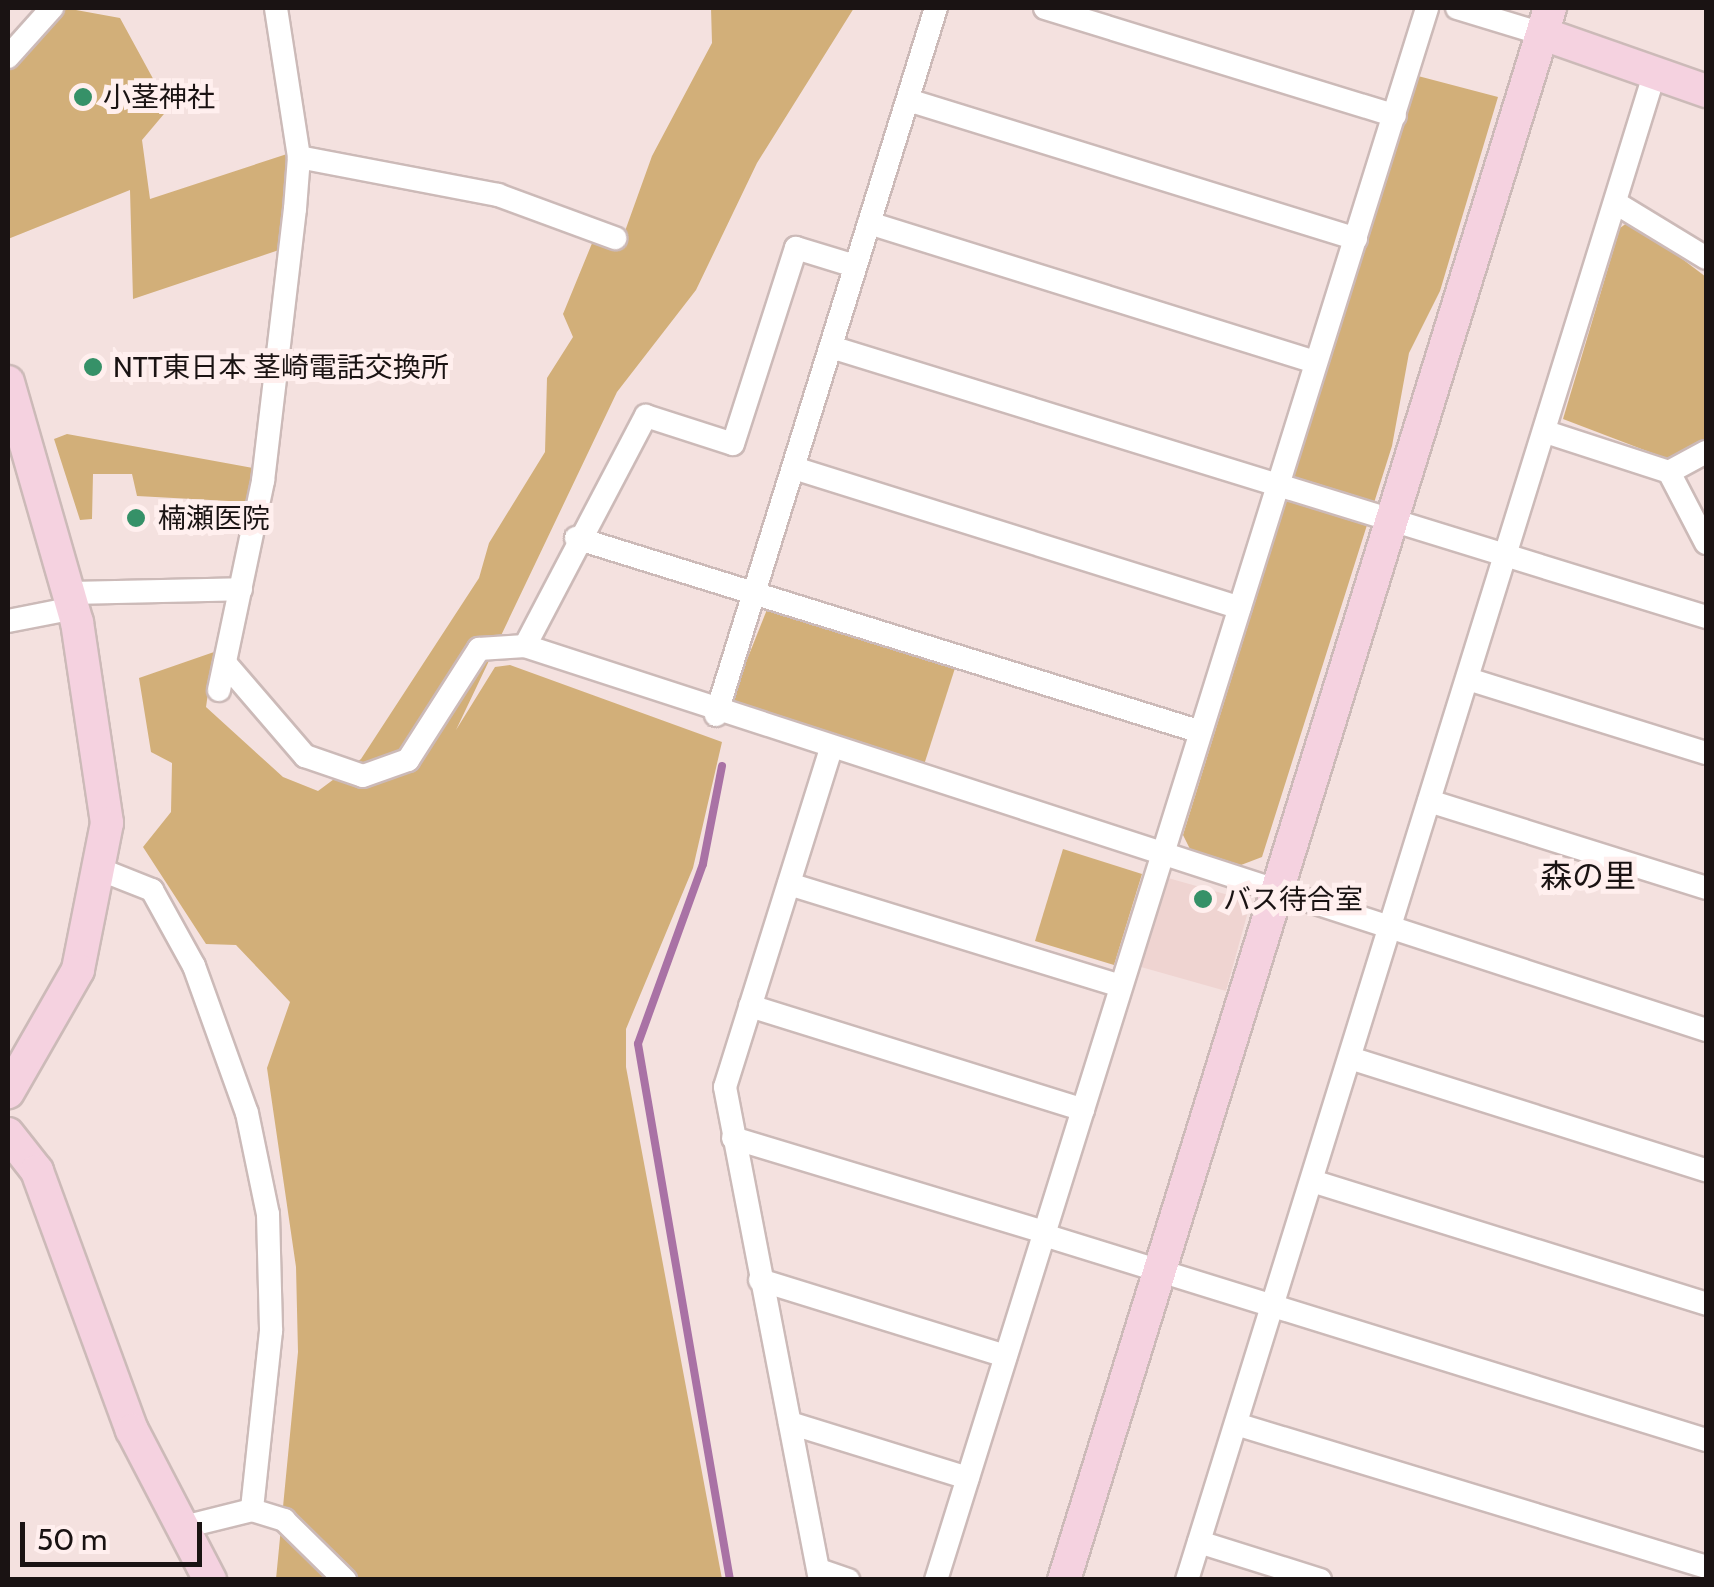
<!DOCTYPE html>
<meta charset="utf-8">
<style>
body{margin:0}
#map{position:relative;width:1714px;height:1587px;overflow:hidden;background:#f4e1df;font-family:Cabin,"Noto Sans JP",sans-serif}
div>[style]{position:absolute}
.built>*{inset:0;background:#efd4d1}
.green>*{inset:0;background:#d2af79}
.stream>*{height:8px;margin:-4px;padding:0 4px;transform-origin:4px;border-radius:4px;background:#a972a5}
.roads{filter:drop-shadow(2px 0 #ccbab8) drop-shadow(-2px 0 #ccbab8) drop-shadow(0 2px #ccbab8) drop-shadow(0 -2px #ccbab8)}
.street>*{height:22px;margin:-11px;padding:0 11px;transform-origin:11px;border-radius:11px;background:#fff}
.secondary>*{height:32px;margin:-16px;padding:0 16px;transform-origin:16px;border-radius:16px;background:#f5d2e0}
.dots>*{width:28px;height:28px;translate:-50% -50%;box-sizing:border-box;border:5px solid #ffefee;border-radius:50%}
span{translate:-50% -50%;white-space:nowrap;text-align:center;line-height:1.15;-webkit-text-stroke:10px #ffefee;paint-order:stroke}
.poi-label{font-size:28px;color:#1a1313}
.left{translate:0 -50%;text-align:left}
.quarter-label{font-size:32px;color:#1a1313}
.frame{position:absolute;inset:0;border:10px solid #1a1313;pointer-events:none}
.scale{position:absolute;left:20px;top:1522px;width:182px;height:45px;box-sizing:border-box;border:5px solid #1a1313;border-top:0;padding-left:12px;font-size:30px;line-height:35px;white-space:nowrap;color:#1a1313;-webkit-text-stroke:8px #ffefee;paint-order:stroke}
</style>
<div id="map">
<div class="built">
<div style="clip-path:polygon(1168px 878px,1239px 898px,1247px 915px,1226px 991px,1141px 967px)"></div>
</div>
<div class="green">
<div style="clip-path:polygon(65px 8px,120px 18px,169px 108px,142px 140px,150px 199px,287px 154px,282px 249px,133px 299px,130px 190px,8px 239px,8px 71px)"></div>
<div style="clip-path:polygon(711px 8px,854px 8px,757px 163px,696px 290px,617px 392px,456px 730px,495px 667px,510px 665px,722px 742px,693px 868px,626px 1029px,626px 1067px,722px 1579px,276px 1579px,298px 1352px,296px 1267px,267px 1068px,290px 1002px,236px 945px,206px 944px,143px 847px,171px 812px,172px 763px,151px 752px,139px 678px,214px 652px,206px 707px,283px 777px,318px 791px,361px 759px,479px 578px,489px 543px,545px 452px,547px 378px,573px 337px,563px 314px,595px 236px,620px 245px,652px 156px,712px 43px)"></div>
<div style="clip-path:polygon(1418px 76px,1498px 97px,1440px 291px,1409px 353px,1392px 446px,1262px 857px,1241px 865px,1190px 849px,1183px 835px)"></div>
<div style="clip-path:polygon(1631px 220px,1706px 277px,1706px 444px,1673px 461px,1563px 419px,1620px 228px)"></div>
<div style="clip-path:polygon(67px 434px,253px 468px,247px 502px,137px 496px,132px 474px,93px 474px,92px 519px,80px 520px,54px 439px)"></div>
<div style="clip-path:polygon(768px 607px,956px 665px,923px 768px,737px 709px,731px 700px)"></div>
<div style="clip-path:polygon(1063px 849px,1142px 874px,1114px 965px,1035px 941px)"></div>
</div>
<div class="stream">
<div style="left:722px;top:766px;width:100px;rotate:101deg"></div>
<div style="left:703px;top:864px;width:191px;rotate:109.9deg"></div>
<div style="left:638px;top:1044px;width:544px;rotate:80.26deg"></div>
</div>
<div class="roads">
<div class="street">
<div style="left:1045px;top:8px;width:366px;rotate:17.1deg"></div>
<div style="left:1457px;top:8px;width:93px;rotate:16.9deg"></div>
<div style="left:8px;top:57px;width:66px;rotate:-48.1deg"></div>
<div style="left:908px;top:100px;width:469px;rotate:17.2deg"></div>
<div style="left:299px;top:157px;width:203px;rotate:10.8deg"></div>
<div style="left:498px;top:195px;width:125px;rotate:20.2deg"></div>
<div style="left:1616px;top:203px;width:105px;rotate:31.4deg"></div>
<div style="left:869px;top:223px;width:468px;rotate:17.3deg"></div>
<div style="left:831px;top:347px;width:916px;rotate:17.15deg"></div>
<div style="left:1546px;top:432px;width:129px;rotate:18deg"></div>
<div style="left:1669px;top:472px;width:80px;rotate:62.5deg"></div>
<div style="left:794px;top:468px;width:467px;rotate:17.4deg"></div>
<div style="left:1669px;top:472px;width:42px;rotate:-28.4deg"></div>
<div style="left:576px;top:538px;width:654px;rotate:17.24deg"></div>
<div style="left:71px;top:593px;width:170px;rotate:-1.3deg"></div>
<div style="left:8px;top:621px;width:67px;rotate:-11.1deg"></div>
<div style="left:525px;top:646px;width:260px;rotate:-62.3deg"></div>
<div style="left:646px;top:416px;width:91px;rotate:17.8deg"></div>
<div style="left:733px;top:444px;width:206px;rotate:-72.2deg"></div>
<div style="left:796px;top:248px;width:62px;rotate:17deg"></div>
<div style="left:225px;top:663px;width:123px;rotate:49.3deg"></div>
<div style="left:305px;top:756px;width:61px;rotate:19deg"></div>
<div style="left:363px;top:776px;width:48px;rotate:-19.6deg"></div>
<div style="left:408px;top:760px;width:132px;rotate:-57.4deg"></div>
<div style="left:479px;top:649px;width:46px;rotate:-3.7deg"></div>
<div style="left:525px;top:646px;width:1242px;rotate:18.01deg"></div>
<div style="left:1468px;top:679px;width:249px;rotate:17.3deg"></div>
<div style="left:219px;top:690px;width:214px;rotate:-78.1deg"></div>
<div style="left:263px;top:481px;width:274px;rotate:-83.3deg"></div>
<div style="left:295px;top:209px;width:52px;rotate:-85.6deg"></div>
<div style="left:299px;top:157px;width:151px;rotate:-98.8deg"></div>
<div style="left:716px;top:715px;width:740px;rotate:-72.72deg"></div>
<div style="left:1429px;top:801px;width:290px;rotate:17.4deg"></div>
<div style="left:104px;top:871px;width:52px;rotate:21.6deg"></div>
<div style="left:152px;top:890px;width:87px;rotate:61.1deg"></div>
<div style="left:194px;top:966px;width:156px;rotate:70.2deg"></div>
<div style="left:247px;top:1113px;width:103px;rotate:78.3deg"></div>
<div style="left:268px;top:1214px;width:117px;rotate:88.5deg"></div>
<div style="left:271px;top:1331px;width:180px;rotate:96.1deg"></div>
<div style="left:252px;top:1510px;width:70px;rotate:166deg"></div>
<div style="left:789px;top:884px;width:347px;rotate:17.1deg"></div>
<div style="left:750px;top:1006px;width:349px;rotate:17.3deg"></div>
<div style="left:1350px;top:1058px;width:373px;rotate:17.5deg"></div>
<div style="left:733px;top:1138px;width:325px;rotate:16.8deg"></div>
<div style="left:1312px;top:1181px;width:413px;rotate:17.3deg"></div>
<div style="left:1044px;top:1235px;width:693px;rotate:17.21deg"></div>
<div style="left:760px;top:1280px;width:257px;rotate:17.2deg"></div>
<div style="left:790px;top:1423px;width:186px;rotate:17.2deg"></div>
<div style="left:1236px;top:1424px;width:488px;rotate:16.9deg"></div>
<div style="left:252px;top:1510px;width:34px;rotate:17deg"></div>
<div style="left:284px;top:1520px;width:86px;rotate:44.5deg"></div>
<div style="left:1199px;top:1542px;width:127px;rotate:17.4deg"></div>
<div style="left:819px;top:1570px;width:31px;rotate:19deg"></div>
<div style="left:820px;top:1580px;width:502px;rotate:-100.91deg"></div>
<div style="left:725px;top:1087px;width:352px;rotate:-72.6deg"></div>
<div style="left:936px;top:1580px;width:1647px;rotate:-72.65deg"></div>
<div style="left:1187px;top:1580px;width:1582px;rotate:-72.76deg"></div>
</div>
<div class="secondary">
<div style="left:1546px;top:35px;width:170px;rotate:19.3deg"></div>
<div style="left:8px;top:382px;width:250px;rotate:74deg"></div>
<div style="left:77px;top:622px;width:203px;rotate:81.5deg"></div>
<div style="left:107px;top:823px;width:150px;rotate:101.2deg"></div>
<div style="left:78px;top:970px;width:141px;rotate:119.8deg"></div>
<div style="left:8px;top:1134px;width:47px;rotate:51.9deg"></div>
<div style="left:37px;top:1171px;width:276px;rotate:69.9deg"></div>
<div style="left:132px;top:1430px;width:169px;rotate:62.5deg"></div>
<div style="left:1064px;top:1580px;width:1645px;rotate:-72.82deg"></div>
</div>
</div>
<div class="dots">
<div style="left:83px;top:97px;background:#369168"></div>
<div style="left:93px;top:367px;background:#369168"></div>
<div style="left:136px;top:518px;background:#369168"></div>
<div style="left:1203px;top:899px;background:#369168"></div>
</div>
<div class="poi-label">
<span class="left" style="left:103px;top:97px">小茎神社</span>
<span class="left" style="left:113px;top:367px">NTT東日本 茎崎電話交換所</span>
<span class="left" style="left:158px;top:518px">楠瀬医院</span>
<span class="left" style="left:1223px;top:899px">バス待合室</span>
</div>
<div class="quarter-label">
<span style="left:1588px;top:876px">森の里</span>
</div>
<div class="frame"></div>
<div class="scale">50 m</div>
</div>
